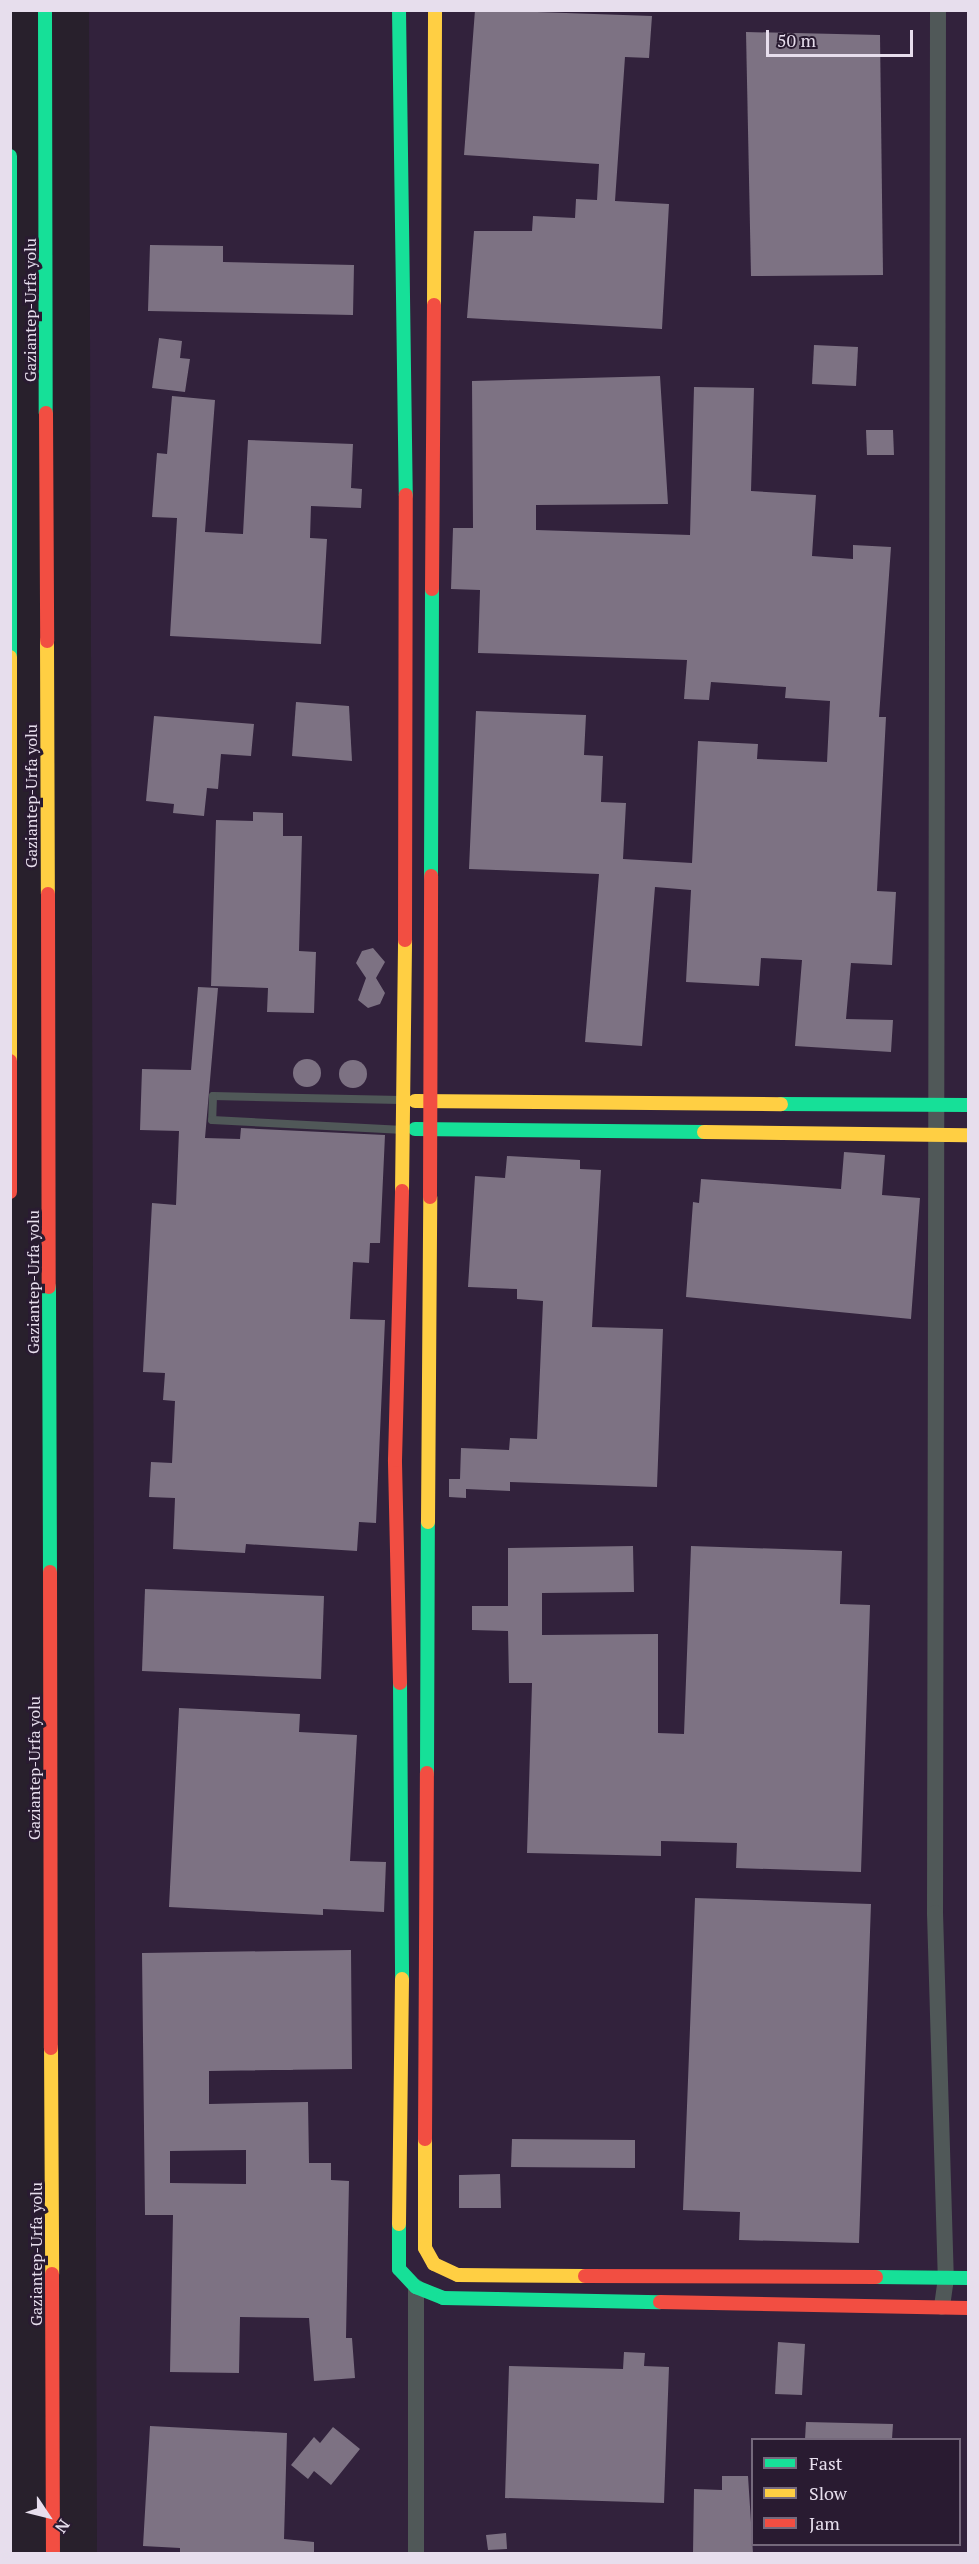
<!DOCTYPE html>
<style>
body{margin:0}
#map{position:relative;width:979px;height:2564px;overflow:hidden;background:#28202c;font-family:"PT Serif",serif}
div>[style]{position:absolute}
.built>*{inset:0;background:#32223c}
.building>*{inset:0;background:#7d7283}
.round{border-radius:50%}
.lane>*{height:8px;margin:-4px;padding:0 4px;transform-origin:4px;border-radius:4px;background:#505858}
.street>*{height:16px;margin:-8px;padding:0 8px;transform-origin:8px;border-radius:8px;background:#505858}
.fast>*{height:14px;margin:-7px;padding:0 7px;transform-origin:7px;border-radius:7px;background:#16e098}
.slow>*{height:14px;margin:-7px;padding:0 7px;transform-origin:7px;border-radius:7px;background:#ffcf43}
.jam>*{height:14px;margin:-7px;padding:0 7px;transform-origin:7px;border-radius:7px;background:#f24e42}
span{translate:-50% -50%;white-space:nowrap;text-align:center;line-height:1.15;-webkit-text-stroke:6px #291b31;paint-order:stroke}
.street-label{font-size:16px;color:#e7deed}
.frame{position:absolute;inset:0;border:12px solid #e7deed;pointer-events:none}
.legend{position:absolute;left:751px;top:2438px;width:210px;height:108px;box-sizing:border-box;background:#291b31;border:2px solid #75697c;margin:0;padding:8px 10px;list-style:none;font-size:18px;color:#e7deed}
.legend li{display:flex;align-items:center;gap:12px;height:30px}
.legend b{width:30px;border:2px solid #75697c}
.north{position:absolute;left:18px;top:2486px;width:60px;height:60px;-webkit-text-stroke:4px #291b31;paint-order:stroke;rotate:125deg;font-size:16px;font-weight:700;line-height:24px;text-align:center;color:#e7deed}
.north::after{content:'';display:block;margin:auto;width:21px;height:27px;background:#e7deed;clip-path:polygon(50% 0,100% 100%,50% 72%,0 100%)}
.scale{position:absolute;left:766px;top:30px;width:147px;height:27px;box-sizing:border-box;border:3px solid #e7deed;border-top:0;padding-left:8px;font-size:18px;line-height:21px;white-space:nowrap;color:#e7deed;-webkit-text-stroke:4px #291b31;paint-order:stroke}
</style>
<div id="map">
<div class="built">
<div style="clip-path:polygon(evenodd,89px 11px,968px 11px,968px 2553px,97px 2553px,89px 11px,752px 2440px,960px 2440px,960px 2544px,752px 2544px,752px 2440px)"></div>
</div>
<div class="building">
<div style="clip-path:polygon(475px 10px,652px 16px,649px 58px,625px 57px,615px 201px,669px 204px,662px 329px,467px 318px,474px 231px,532px 231px,533px 216px,575px 218px,576px 199px,597px 200px,599px 164px,464px 155px)"></div>
<div style="clip-path:polygon(746px 32px,880px 35px,883px 275px,751px 276px)"></div>
<div style="clip-path:polygon(150px 245px,223px 246px,223px 262px,354px 265px,353px 315px,148px 311px)"></div>
<div style="clip-path:polygon(159px 338px,182px 341px,180px 358px,190px 359px,185px 392px,152px 388px)"></div>
<div style="clip-path:polygon(814px 345px,858px 347px,856px 386px,812px 384px)"></div>
<div style="clip-path:polygon(660px 376px,668px 504px,536px 505px,536px 530px,690px 535px,694px 387px,754px 388px,751px 491px,816px 495px,812px 556px,853px 559px,853px 545px,891px 547px,879px 717px,886px 717px,877px 891px,896px 892px,892px 965px,851px 963px,846px 1019px,893px 1020px,891px 1052px,795px 1046px,802px 960px,761px 958px,759px 986px,686px 982px,691px 890px,655px 887px,642px 1046px,585px 1042px,599px 874px,469px 869px,476px 711px,586px 715px,584px 755px,603px 756px,601px 802px,626px 803px,623px 859px,692px 863px,698px 741px,758px 744px,757px 759px,827px 762px,830px 701px,785px 698px,786px 687px,711px 682px,709px 700px,684px 699px,687px 660px,478px 653px,480px 590px,451px 589px,453px 528px,473px 528px,472px 381px)"></div>
<div style="clip-path:polygon(172px 396px,215px 400px,205px 532px,243px 534px,248px 440px,353px 444px,351px 488px,362px 489px,361px 508px,311px 506px,310px 538px,327px 539px,321px 644px,170px 636px,177px 518px,152px 517px,157px 453px,167px 454px)"></div>
<div style="clip-path:polygon(866px 430px,893px 430px,894px 455px,867px 455px)"></div>
<div style="clip-path:polygon(296px 702px,349px 706px,352px 761px,292px 756px)"></div>
<div style="clip-path:polygon(154px 716px,254px 724px,251px 756px,221px 754px,218px 789px,207px 788px,204px 816px,173px 813px,174px 804px,146px 801px)"></div>
<div style="clip-path:polygon(253px 812px,283px 813px,283px 836px,302px 836px,299px 951px,316px 952px,314px 1013px,267px 1012px,268px 988px,211px 986px,216px 820px,253px 821px)"></div>
<div style="clip-path:polygon(373px 948px,385px 962px,376px 978px,385px 993px,380px 1004px,368px 1008px,358px 1000px,366px 978px,356px 963px,362px 951px)"></div>
<div style="clip-path:polygon(198px 987px,218px 988px,205px 1138px,240px 1139px,241px 1128px,385px 1135px,380px 1243px,370px 1243px,369px 1263px,353px 1262px,350px 1319px,385px 1320px,376px 1523px,359px 1522px,357px 1551px,246px 1544px,245px 1553px,173px 1549px,175px 1498px,149px 1497px,151px 1462px,172px 1463px,175px 1401px,163px 1400px,165px 1373px,143px 1372px,152px 1203px,176px 1205px,179px 1131px,140px 1130px,142px 1069px,191px 1070px)"></div>
<div class="round" style="left:293px;top:1059px;width:28px;height:28px"></div>
<div class="round" style="left:339px;top:1060px;width:28px;height:28px"></div>
<div style="clip-path:polygon(844px 1152px,885px 1155px,882px 1195px,920px 1198px,911px 1319px,686px 1297px,693px 1202px,699px 1203px,701px 1179px,841px 1189px)"></div>
<div style="clip-path:polygon(507px 1156px,580px 1160px,580px 1169px,601px 1170px,592px 1327px,663px 1329px,657px 1487px,510px 1482px,510px 1491px,466px 1489px,466px 1498px,449px 1497px,449px 1479px,460px 1479px,461px 1448px,509px 1450px,510px 1438px,537px 1439px,543px 1301px,517px 1299px,517px 1289px,468px 1287px,475px 1176px,505px 1178px)"></div>
<div style="clip-path:polygon(633px 1546px,634px 1592px,542px 1593px,542px 1635px,658px 1634px,658px 1733px,684px 1734px,691px 1546px,842px 1551px,840px 1604px,870px 1605px,861px 1872px,736px 1868px,737px 1843px,661px 1841px,661px 1856px,527px 1853px,532px 1683px,509px 1683px,508px 1631px,472px 1630px,472px 1606px,508px 1606px,508px 1548px)"></div>
<div style="clip-path:polygon(145px 1589px,324px 1596px,321px 1679px,142px 1671px)"></div>
<div style="clip-path:polygon(179px 1708px,300px 1714px,299px 1732px,357px 1735px,350px 1861px,386px 1862px,384px 1912px,323px 1909px,323px 1915px,169px 1907px)"></div>
<div style="clip-path:polygon(695px 1898px,871px 1904px,859px 2243px,739px 2240px,740px 2212px,683px 2210px)"></div>
<div style="clip-path:polygon(evenodd,351px 1950px,352px 2069px,209px 2071px,209px 2104px,308px 2102px,309px 2163px,331px 2163px,331px 2180px,349px 2181px,346px 2338px,352px 2338px,355px 2378px,314px 2381px,309px 2318px,240px 2317px,239px 2373px,170px 2372px,173px 2215px,145px 2215px,142px 1953px,351px 1950px,246px 2150px,246px 2184px,170px 2183px,170px 2151px,246px 2150px)"></div>
<div style="clip-path:polygon(512px 2139px,635px 2140px,635px 2168px,511px 2167px)"></div>
<div style="clip-path:polygon(500px 2174px,501px 2208px,459px 2208px,459px 2175px)"></div>
<div style="clip-path:polygon(778px 2342px,805px 2344px,802px 2395px,775px 2394px)"></div>
<div style="clip-path:polygon(624px 2352px,645px 2353px,644px 2366px,669px 2367px,664px 2503px,505px 2498px,509px 2366px,623px 2369px)"></div>
<div style="clip-path:polygon(806px 2422px,893px 2424px,892px 2439px,805px 2439px)"></div>
<div style="clip-path:polygon(150px 2426px,287px 2433px,284px 2539px,314px 2542px,314px 2553px,180px 2553px,180px 2548px,143px 2546px)"></div>
<div style="clip-path:polygon(333px 2427px,360px 2449px,331px 2485px,314px 2471px,308px 2479px,291px 2465px,314px 2437px,320px 2443px)"></div>
<div style="clip-path:polygon(722px 2476px,748px 2476px,753px 2553px,693px 2553px,694px 2489px,722px 2490px)"></div>
<div style="clip-path:polygon(506px 2533px,507px 2549px,488px 2550px,486px 2535px)"></div>
</div>
<div class="lane">
<div style="left:401px;top:1100px;width:188px;rotate:-178.8deg"></div>
<div style="left:213px;top:1096px;width:24px;rotate:92deg"></div>
<div style="left:212px;top:1120px;width:192px;rotate:3deg"></div>
</div>
<div class="street">
<div style="left:938px;top:10px;width:1903px;rotate:90.09deg"></div>
<div style="left:935px;top:1913px;width:365px;rotate:88.3deg"></div>
<div style="left:946px;top:2278px;width:29px;rotate:98deg"></div>
<div style="left:416px;top:2287px;width:267px;rotate:90deg"></div>
</div>
<div class="fast">
<div style="left:45px;top:10px;width:403px;rotate:89.9deg"></div>
<div style="left:399px;top:10px;width:485px;rotate:89.2deg"></div>
<div style="left:10px;top:156px;width:501px;rotate:90deg"></div>
<div style="left:431px;top:876px;width:287px;rotate:-89.8deg"></div>
<div style="left:781px;top:1104px;width:187px;rotate:0.3deg"></div>
<div style="left:415px;top:1129px;width:289px;rotate:0.6deg"></div>
<div style="left:49px;top:1287px;width:285px;rotate:89.8deg"></div>
<div style="left:400px;top:1683px;width:296px;rotate:89.6deg"></div>
<div style="left:427px;top:1773px;width:251px;rotate:-89.8deg"></div>
<div style="left:399px;top:2224px;width:45px;rotate:90deg"></div>
<div style="left:399px;top:2269px;width:25px;rotate:47deg"></div>
<div style="left:416px;top:2287px;width:29px;rotate:22deg"></div>
<div style="left:443px;top:2298px;width:217px;rotate:1.1deg"></div>
<div style="left:876px;top:2277px;width:92px;rotate:0.6deg"></div>
</div>
<div class="slow">
<div style="left:434px;top:305px;width:295px;rotate:-89.8deg"></div>
<div style="left:47px;top:641px;width:253px;rotate:89.8deg"></div>
<div style="left:10px;top:657px;width:404px;rotate:90deg"></div>
<div style="left:415px;top:1101px;width:366px;rotate:0.5deg"></div>
<div style="left:704px;top:1132px;width:264px;rotate:0.7deg"></div>
<div style="left:402px;top:1191px;width:251px;rotate:-89.3deg"></div>
<div style="left:428px;top:1522px;width:325px;rotate:-89.6deg"></div>
<div style="left:51px;top:2048px;width:226px;rotate:89.7deg"></div>
<div style="left:425px;top:2139px;width:109px;rotate:90deg"></div>
<div style="left:425px;top:2248px;width:18px;rotate:61deg"></div>
<div style="left:434px;top:2264px;width:26px;rotate:25deg"></div>
<div style="left:458px;top:2275px;width:127px;rotate:0.5deg"></div>
<div style="left:399px;top:2224px;width:245px;rotate:-89.3deg"></div>
</div>
<div class="jam">
<div style="left:46px;top:413px;width:228px;rotate:89.7deg"></div>
<div style="left:432px;top:589px;width:284px;rotate:-89.6deg"></div>
<div style="left:48px;top:894px;width:393px;rotate:89.9deg"></div>
<div style="left:405px;top:940px;width:445px;rotate:-89.9deg"></div>
<div style="left:10px;top:1061px;width:131px;rotate:90deg"></div>
<div style="left:430px;top:1197px;width:321px;rotate:-89.8deg"></div>
<div style="left:50px;top:1572px;width:476px;rotate:89.9deg"></div>
<div style="left:400px;top:1683px;width:223px;rotate:-91.3deg"></div>
<div style="left:395px;top:1460px;width:269px;rotate:-88.5deg"></div>
<div style="left:425px;top:2139px;width:366px;rotate:-89.7deg"></div>
<div style="left:52px;top:2274px;width:280px;rotate:89.8deg"></div>
<div style="left:585px;top:2276px;width:291px;rotate:0.2deg"></div>
<div style="left:660px;top:2302px;width:308px;rotate:1.1deg"></div>
</div>
<div class="street-label">
<span style="left:30px;top:310px;rotate:-90deg">Gaziantep-Urfa yolu</span>
<span style="left:31px;top:796px;rotate:-90deg">Gaziantep-Urfa yolu</span>
<span style="left:33px;top:1282px;rotate:-90deg">Gaziantep-Urfa yolu</span>
<span style="left:34px;top:1768px;rotate:-90deg">Gaziantep-Urfa yolu</span>
<span style="left:36px;top:2254px;rotate:-90deg">Gaziantep-Urfa yolu</span>
</div>
<div class="frame"></div>
<ul class="legend">
<li><b style="height:8px;background:#16e098"></b>Fast</li>
<li><b style="height:8px;background:#ffcf43"></b>Slow</li>
<li><b style="height:8px;background:#f24e42"></b>Jam</li>
</ul>
<div class="north">N</div>
<div class="scale">50 m</div>
</div>
